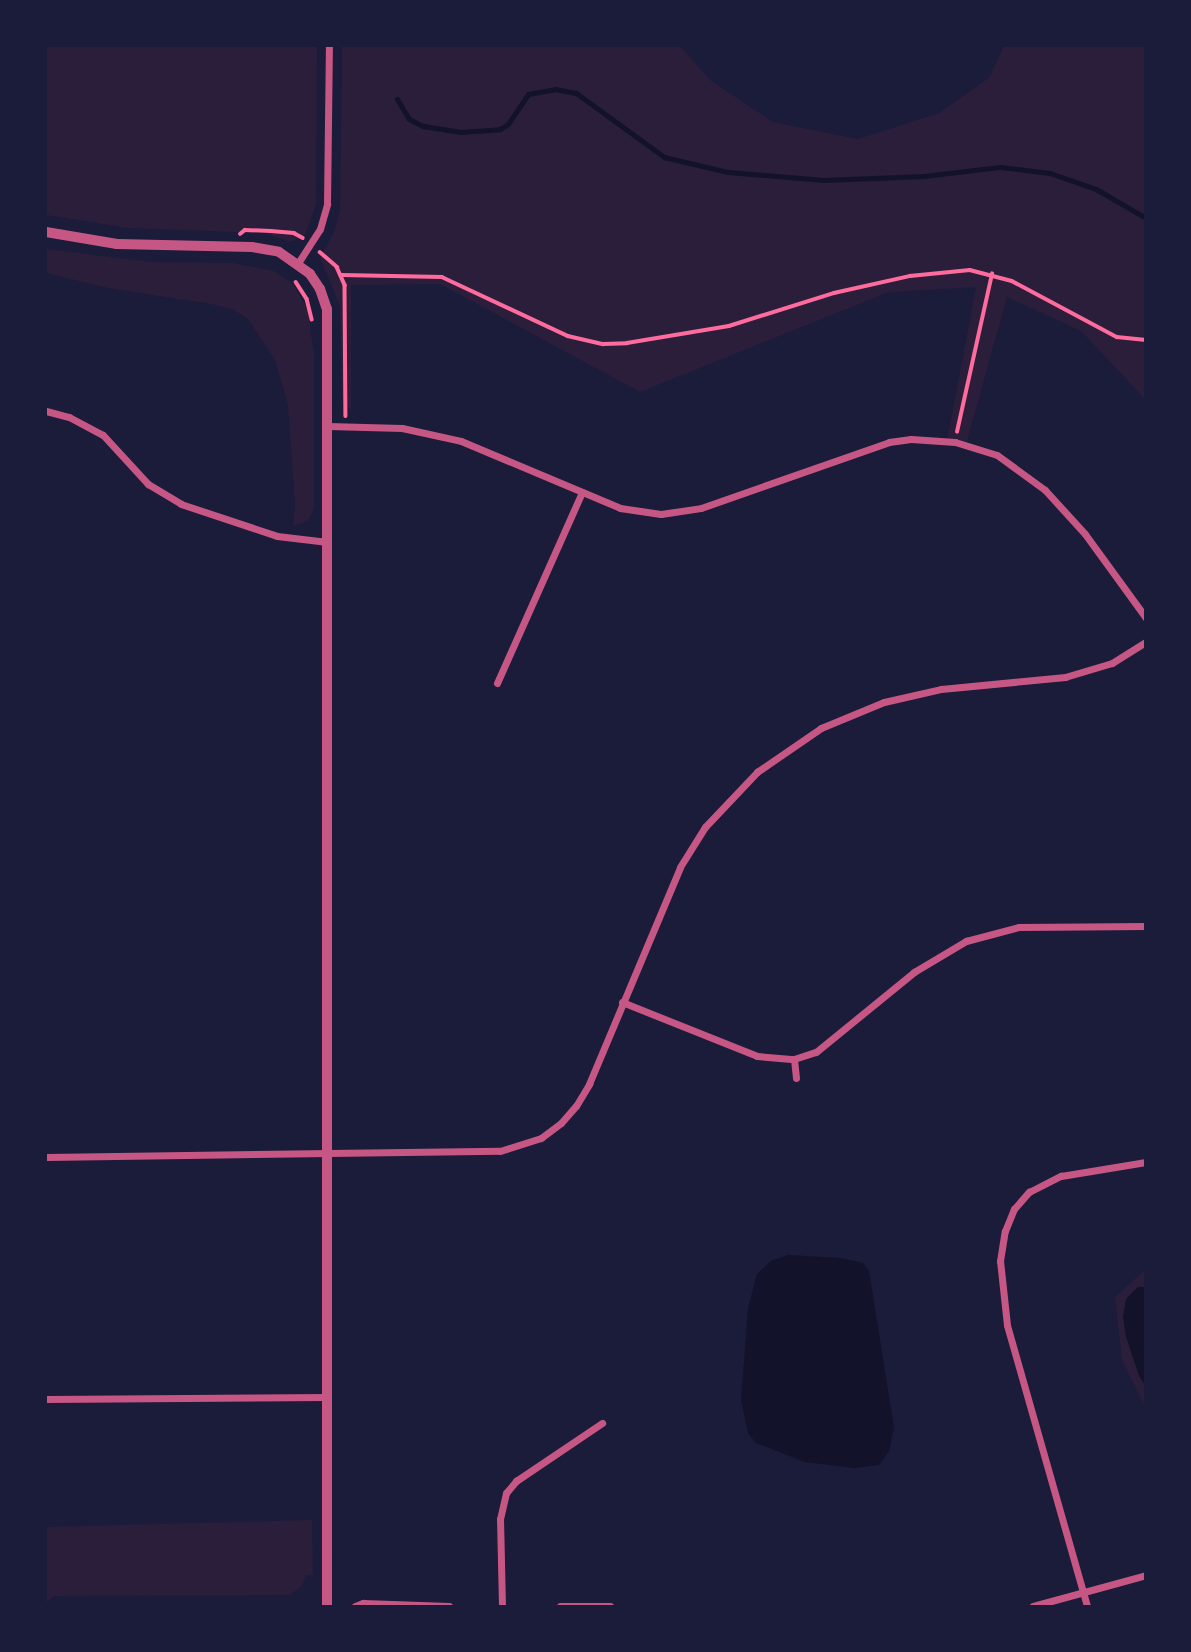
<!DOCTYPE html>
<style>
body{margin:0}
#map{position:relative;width:1191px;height:1652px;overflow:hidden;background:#1b1b3a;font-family:"Roboto Condensed",sans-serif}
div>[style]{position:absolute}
.green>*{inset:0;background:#2a1e3b}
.water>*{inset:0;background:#12122b}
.stream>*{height:5px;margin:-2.5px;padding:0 2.5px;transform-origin:2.5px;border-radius:2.5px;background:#12122b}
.path>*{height:3.5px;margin:-1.75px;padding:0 1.75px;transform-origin:1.75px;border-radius:1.75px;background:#ff6b9d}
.minor>*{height:7px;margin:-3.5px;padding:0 3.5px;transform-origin:3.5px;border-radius:3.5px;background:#c65784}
.tertiary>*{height:10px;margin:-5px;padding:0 5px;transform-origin:5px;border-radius:5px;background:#c65784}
span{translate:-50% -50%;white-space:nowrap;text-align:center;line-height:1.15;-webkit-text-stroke:6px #1b1b3a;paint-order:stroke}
.frame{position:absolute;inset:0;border:47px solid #1b1b3a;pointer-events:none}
</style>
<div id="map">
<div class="green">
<div style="clip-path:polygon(46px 46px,317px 46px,316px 204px,305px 235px,291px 242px,264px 233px,129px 228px,46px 215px)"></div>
<div style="clip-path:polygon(342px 46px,680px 46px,710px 80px,773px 122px,858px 139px,939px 113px,989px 78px,1004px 46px,1145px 46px,1145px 399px,1081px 331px,1007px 297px,966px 445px,947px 441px,976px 287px,889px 292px,640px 392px,440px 284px,351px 285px,351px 411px,342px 399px,340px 306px,320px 258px,334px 232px,340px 210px)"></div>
<div style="clip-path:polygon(46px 249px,150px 262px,233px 263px,274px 271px,293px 284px,308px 310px,314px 356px,314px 509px,308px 521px,293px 526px,295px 506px,288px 405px,275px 360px,248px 319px,232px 309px,211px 304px,108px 288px,46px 273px)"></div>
<div style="clip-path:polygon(1145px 1270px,1145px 1407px,1122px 1360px,1115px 1297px)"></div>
<div style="clip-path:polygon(312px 1520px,313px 1575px,306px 1575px,301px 1587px,289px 1595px,54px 1596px,46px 1603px,46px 1527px)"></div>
</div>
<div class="water">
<div style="clip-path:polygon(788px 1255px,840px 1258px,863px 1263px,869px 1271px,894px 1428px,889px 1451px,879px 1465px,854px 1468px,805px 1462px,756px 1443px,748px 1433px,741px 1400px,748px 1309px,757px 1274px,771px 1261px)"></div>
<div style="clip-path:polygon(1138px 1287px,1145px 1287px,1145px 1385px,1139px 1376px,1126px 1337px,1123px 1317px,1126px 1299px)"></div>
</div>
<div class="stream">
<div style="left:397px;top:99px;width:23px;rotate:59deg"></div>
<div style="left:409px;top:119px;width:16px;rotate:27deg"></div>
<div style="left:423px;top:126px;width:38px;rotate:9deg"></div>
<div style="left:461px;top:132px;width:39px;rotate:-4deg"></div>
<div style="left:500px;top:129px;width:9px;rotate:-32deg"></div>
<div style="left:508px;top:124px;width:36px;rotate:-56deg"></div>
<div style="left:528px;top:94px;width:27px;rotate:-10deg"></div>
<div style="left:555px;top:89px;width:21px;rotate:11deg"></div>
<div style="left:576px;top:93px;width:109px;rotate:36deg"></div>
<div style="left:664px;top:157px;width:66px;rotate:13.2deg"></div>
<div style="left:728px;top:172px;width:96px;rotate:4.8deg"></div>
<div style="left:824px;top:180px;width:100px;rotate:-2.3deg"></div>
<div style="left:924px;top:176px;width:77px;rotate:-6.8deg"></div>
<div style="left:1000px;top:167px;width:50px;rotate:6.8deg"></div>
<div style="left:1050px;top:173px;width:49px;rotate:19.2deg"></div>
<div style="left:1096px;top:189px;width:58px;rotate:30.1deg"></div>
</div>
<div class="path">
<div style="left:240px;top:234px;width:6px;rotate:-39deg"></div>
<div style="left:245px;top:230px;width:26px;rotate:2deg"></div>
<div style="left:271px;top:231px;width:23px;rotate:5deg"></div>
<div style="left:294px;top:233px;width:10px;rotate:29deg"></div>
<div style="left:320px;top:252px;width:23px;rotate:41deg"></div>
<div style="left:337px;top:267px;width:20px;rotate:66deg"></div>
<div style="left:345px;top:285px;width:131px;rotate:89.6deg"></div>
<div style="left:342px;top:275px;width:100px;rotate:1.1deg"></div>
<div style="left:442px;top:277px;width:139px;rotate:25.1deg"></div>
<div style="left:568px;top:336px;width:36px;rotate:13deg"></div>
<div style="left:603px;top:344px;width:24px;rotate:-2deg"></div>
<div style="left:627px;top:343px;width:103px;rotate:-9.5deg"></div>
<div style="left:729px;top:326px;width:110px;rotate:-17.4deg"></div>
<div style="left:834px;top:293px;width:78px;rotate:-12.6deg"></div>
<div style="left:910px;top:276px;width:60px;rotate:-5.7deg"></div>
<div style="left:970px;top:270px;width:43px;rotate:14.7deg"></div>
<div style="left:1012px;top:281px;width:119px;rotate:28.1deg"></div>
<div style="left:1117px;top:337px;width:29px;rotate:6deg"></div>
<div style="left:296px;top:282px;width:20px;rotate:57deg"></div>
<div style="left:307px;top:299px;width:21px;rotate:76deg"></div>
<div style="left:957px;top:432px;width:162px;rotate:-77.5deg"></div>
</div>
<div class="minor">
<div style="left:298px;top:263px;width:40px;rotate:-57.1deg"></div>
<div style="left:320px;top:229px;width:26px;rotate:-74deg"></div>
<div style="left:327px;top:204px;width:158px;rotate:-89.3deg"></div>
<div style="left:46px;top:411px;width:24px;rotate:15deg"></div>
<div style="left:69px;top:417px;width:38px;rotate:28deg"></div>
<div style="left:103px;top:435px;width:67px;rotate:47.4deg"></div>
<div style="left:148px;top:484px;width:39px;rotate:31deg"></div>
<div style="left:181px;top:504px;width:101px;rotate:18.4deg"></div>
<div style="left:277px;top:536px;width:51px;rotate:6.7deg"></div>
<div style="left:328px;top:426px;width:74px;rotate:1.5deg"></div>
<div style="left:402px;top:428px;width:60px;rotate:12.4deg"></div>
<div style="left:461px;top:441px;width:173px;rotate:22.8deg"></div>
<div style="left:620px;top:508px;width:41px;rotate:8.3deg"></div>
<div style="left:661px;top:514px;width:40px;rotate:-8.5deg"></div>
<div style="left:701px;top:508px;width:199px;rotate:-19.3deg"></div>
<div style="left:889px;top:442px;width:22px;rotate:-8deg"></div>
<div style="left:911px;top:439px;width:44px;rotate:3.9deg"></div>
<div style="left:955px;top:442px;width:44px;rotate:17.2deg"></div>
<div style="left:997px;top:455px;width:59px;rotate:36.1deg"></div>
<div style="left:1045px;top:490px;width:59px;rotate:47.7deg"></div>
<div style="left:1085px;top:534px;width:104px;rotate:54deg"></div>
<div style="left:497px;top:683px;width:209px;rotate:-66deg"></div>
<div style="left:622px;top:1002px;width:145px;rotate:21.8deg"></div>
<div style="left:757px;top:1056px;width:37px;rotate:5deg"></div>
<div style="left:794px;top:1059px;width:23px;rotate:-18deg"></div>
<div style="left:816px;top:1052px;width:127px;rotate:-39.2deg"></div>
<div style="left:914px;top:972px;width:61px;rotate:-30.8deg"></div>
<div style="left:966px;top:941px;width:55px;rotate:-14.8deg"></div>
<div style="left:1019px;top:927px;width:127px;rotate:-0.5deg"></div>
<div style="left:794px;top:1059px;width:19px;rotate:84deg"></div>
<div style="left:46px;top:1157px;width:454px;rotate:-0.8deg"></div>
<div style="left:500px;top:1151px;width:43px;rotate:-17.6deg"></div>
<div style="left:541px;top:1138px;width:25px;rotate:-37deg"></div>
<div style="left:561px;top:1123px;width:23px;rotate:-49deg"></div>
<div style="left:576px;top:1106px;width:26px;rotate:-59deg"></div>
<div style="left:589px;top:1084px;width:235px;rotate:-67.2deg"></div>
<div style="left:680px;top:867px;width:47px;rotate:-58deg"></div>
<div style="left:705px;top:827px;width:76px;rotate:-46.6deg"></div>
<div style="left:757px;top:772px;width:78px;rotate:-34.5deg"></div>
<div style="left:821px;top:728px;width:68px;rotate:-22.4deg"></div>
<div style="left:884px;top:702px;width:58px;rotate:-12.8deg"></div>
<div style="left:941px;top:689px;width:125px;rotate:-5.5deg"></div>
<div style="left:1065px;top:677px;width:49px;rotate:-16.6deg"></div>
<div style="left:1112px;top:663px;width:40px;rotate:-32deg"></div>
<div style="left:46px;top:1399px;width:281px;rotate:-0.4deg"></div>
<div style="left:355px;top:1606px;width:9px;rotate:-21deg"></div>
<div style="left:363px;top:1603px;width:86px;rotate:2deg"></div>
<div style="left:502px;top:1606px;width:87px;rotate:-91.3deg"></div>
<div style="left:500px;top:1519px;width:27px;rotate:-77deg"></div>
<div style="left:506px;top:1493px;width:16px;rotate:-50deg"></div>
<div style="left:516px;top:1481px;width:104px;rotate:-34deg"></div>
<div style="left:560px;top:1606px;width:50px"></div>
<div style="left:1033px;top:1606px;width:117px;rotate:-15.3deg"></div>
<div style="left:1087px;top:1606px;width:292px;rotate:-105.9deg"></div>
<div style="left:1007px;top:1325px;width:64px;rotate:-96.2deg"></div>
<div style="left:1000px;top:1261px;width:30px;rotate:-81deg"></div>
<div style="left:1005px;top:1231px;width:24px;rotate:-68deg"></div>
<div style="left:1014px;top:1209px;width:23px;rotate:-49deg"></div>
<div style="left:1029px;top:1192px;width:36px;rotate:-27deg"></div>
<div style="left:1061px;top:1176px;width:86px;rotate:-9.4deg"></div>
</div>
<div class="tertiary">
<div style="left:46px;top:232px;width:72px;rotate:9.6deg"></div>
<div style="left:117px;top:244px;width:135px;rotate:1.3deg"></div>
<div style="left:252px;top:247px;width:27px;rotate:10deg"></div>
<div style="left:279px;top:252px;width:38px;rotate:35deg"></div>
<div style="left:310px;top:274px;width:18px;rotate:56deg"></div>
<div style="left:320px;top:289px;width:21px;rotate:71deg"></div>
<div style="left:327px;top:309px;width:1297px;rotate:90deg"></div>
</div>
<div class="frame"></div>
</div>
